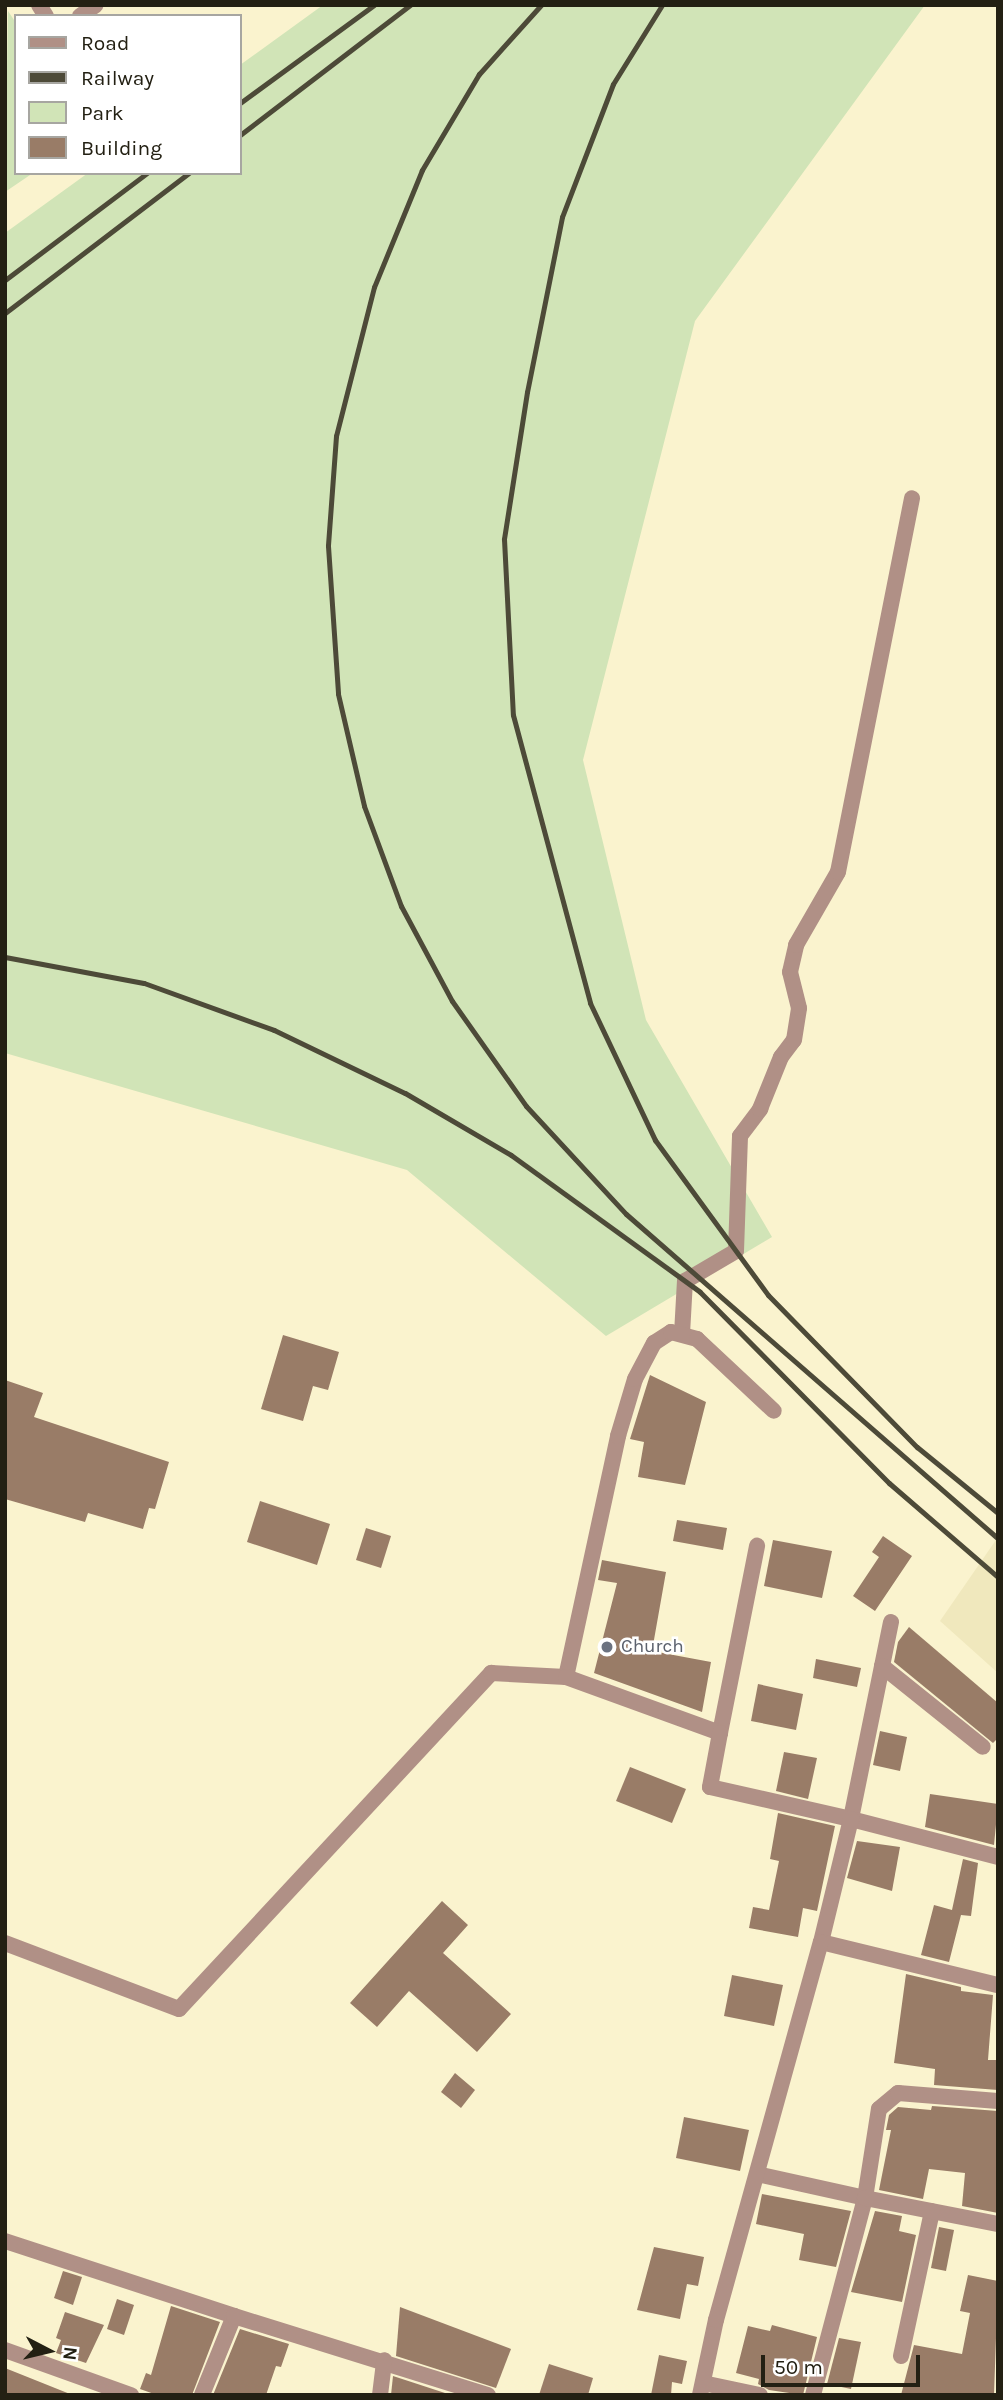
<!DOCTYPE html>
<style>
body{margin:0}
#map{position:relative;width:1003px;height:2400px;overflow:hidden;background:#faf3ce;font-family:Karla,sans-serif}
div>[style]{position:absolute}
.built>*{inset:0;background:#f0e8bd}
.green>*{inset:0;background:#d1e4b7}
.building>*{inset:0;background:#997c67}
.street>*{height:16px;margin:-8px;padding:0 8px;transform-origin:8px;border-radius:8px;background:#b09086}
.rail>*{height:5px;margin:-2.5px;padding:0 2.5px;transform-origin:2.5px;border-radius:2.5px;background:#4d4a38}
.dots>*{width:19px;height:19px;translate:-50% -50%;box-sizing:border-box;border:4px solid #fff;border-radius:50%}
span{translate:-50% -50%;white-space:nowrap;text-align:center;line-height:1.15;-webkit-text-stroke:5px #fff;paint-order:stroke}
.worship-label{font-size:19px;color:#5b616d}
.left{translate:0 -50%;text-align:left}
.frame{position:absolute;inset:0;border:7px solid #232013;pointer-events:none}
.legend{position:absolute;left:14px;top:14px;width:228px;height:161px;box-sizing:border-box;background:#fff;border:2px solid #a7a6a1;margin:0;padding:9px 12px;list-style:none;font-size:21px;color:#232013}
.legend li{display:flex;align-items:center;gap:14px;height:35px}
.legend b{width:35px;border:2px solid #a7a6a1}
.north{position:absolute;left:14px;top:2316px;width:70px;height:70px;-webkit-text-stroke:5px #fff;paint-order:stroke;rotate:97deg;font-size:19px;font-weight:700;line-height:28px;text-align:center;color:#232013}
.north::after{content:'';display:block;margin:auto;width:24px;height:32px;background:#232013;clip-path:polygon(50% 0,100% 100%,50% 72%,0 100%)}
.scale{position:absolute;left:761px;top:2355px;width:159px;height:32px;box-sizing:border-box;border:4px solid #232013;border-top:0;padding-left:9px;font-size:21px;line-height:24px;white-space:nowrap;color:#232013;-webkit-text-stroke:5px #fff;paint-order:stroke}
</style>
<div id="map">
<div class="built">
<div style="clip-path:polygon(998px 1537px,998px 1673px,940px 1621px)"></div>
</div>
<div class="green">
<div style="clip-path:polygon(323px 5px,925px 5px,695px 321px,583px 760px,646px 1020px,772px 1237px,606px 1336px,407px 1170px,5px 1053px,5px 233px,88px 173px,240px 173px,240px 65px)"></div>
<div style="clip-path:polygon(8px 11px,16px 23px,16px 173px,33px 173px,5px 192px)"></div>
</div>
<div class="building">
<div style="clip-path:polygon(283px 1335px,339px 1352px,328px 1390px,313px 1386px,303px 1421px,261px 1409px)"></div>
<div style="clip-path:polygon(650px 1375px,706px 1402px,685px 1485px,638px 1477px,644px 1442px,630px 1439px)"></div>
<div style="clip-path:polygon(5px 1380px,43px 1393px,34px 1417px,169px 1462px,155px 1509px,149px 1508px,143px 1529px,88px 1513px,85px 1522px,5px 1499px)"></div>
<div style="clip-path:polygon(260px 1501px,330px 1524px,317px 1565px,247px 1542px)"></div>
<div style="clip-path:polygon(677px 1520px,727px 1528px,723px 1550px,673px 1541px)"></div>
<div style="clip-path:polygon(366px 1528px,391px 1536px,381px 1568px,356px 1560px)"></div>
<div style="clip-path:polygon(883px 1536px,912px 1556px,875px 1611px,853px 1596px,879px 1557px,872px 1552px)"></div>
<div style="clip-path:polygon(773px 1540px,832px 1551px,822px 1598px,764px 1586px)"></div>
<div style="clip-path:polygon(602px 1560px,666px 1572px,652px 1651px,711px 1662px,702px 1712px,594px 1673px,617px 1583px,598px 1580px)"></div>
<div style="clip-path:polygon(909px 1627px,998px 1703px,998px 1738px,993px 1743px,894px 1662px,898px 1642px)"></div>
<div style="clip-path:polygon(816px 1659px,861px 1668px,857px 1687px,813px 1678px)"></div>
<div style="clip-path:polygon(758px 1684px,803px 1694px,796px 1730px,751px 1721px)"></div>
<div style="clip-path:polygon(880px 1731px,907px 1737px,900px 1771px,873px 1765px)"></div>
<div style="clip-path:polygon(784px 1752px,817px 1758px,808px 1799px,776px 1791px)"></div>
<div style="clip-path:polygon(630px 1767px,686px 1789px,672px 1823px,616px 1801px)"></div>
<div style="clip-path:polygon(930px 1794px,998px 1804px,994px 1845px,925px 1827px)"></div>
<div style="clip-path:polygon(778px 1813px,835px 1826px,817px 1911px,803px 1908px,798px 1937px,749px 1928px,753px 1907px,769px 1910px,779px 1861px,770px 1859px)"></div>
<div style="clip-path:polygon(857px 1841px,900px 1847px,892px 1891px,847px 1878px)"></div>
<div style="clip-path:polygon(963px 1859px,978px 1863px,971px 1916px,961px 1915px,949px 1962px,921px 1955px,934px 1905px,952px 1910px)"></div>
<div style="clip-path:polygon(442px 1901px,468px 1925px,443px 1953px,511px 2014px,477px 2052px,409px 1991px,377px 2027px,350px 2003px)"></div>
<div style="clip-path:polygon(906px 1974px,961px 1987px,961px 1991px,993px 1995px,988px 2060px,998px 2060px,998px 2090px,934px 2085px,935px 2069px,894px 2063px)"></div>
<div style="clip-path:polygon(732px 1975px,783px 1985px,774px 2026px,724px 2016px)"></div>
<div style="clip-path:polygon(455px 2073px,475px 2090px,461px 2108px,441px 2092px)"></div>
<div style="clip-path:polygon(932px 2106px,998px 2111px,998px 2213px,962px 2206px,965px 2173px,929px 2169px,923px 2199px,879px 2190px,891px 2130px,886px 2130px,889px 2115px,898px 2107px,931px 2110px)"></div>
<div style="clip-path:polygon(684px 2117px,749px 2130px,740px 2171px,676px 2158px)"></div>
<div style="clip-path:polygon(762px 2194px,851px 2211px,836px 2267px,799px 2260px,804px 2234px,756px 2224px)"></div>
<div style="clip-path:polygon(875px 2211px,902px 2216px,899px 2231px,916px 2235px,902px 2302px,851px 2292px)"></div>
<div style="clip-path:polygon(939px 2227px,954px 2230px,946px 2271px,931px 2268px)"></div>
<div style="clip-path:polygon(654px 2247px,704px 2257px,698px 2286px,687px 2284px,680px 2319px,637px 2310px)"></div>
<div style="clip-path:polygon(63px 2271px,82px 2277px,73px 2305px,54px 2298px)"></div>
<div style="clip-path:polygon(968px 2275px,998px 2281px,994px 2395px,901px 2395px,914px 2345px,962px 2354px,970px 2313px,960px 2311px)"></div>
<div style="clip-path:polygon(117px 2299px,134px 2305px,124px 2335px,107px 2329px)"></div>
<div style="clip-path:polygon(171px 2306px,220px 2322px,192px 2395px,157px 2395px,140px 2389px,146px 2373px,151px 2375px)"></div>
<div style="clip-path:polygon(400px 2307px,511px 2349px,496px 2388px,396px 2356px)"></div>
<div style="clip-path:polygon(65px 2312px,104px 2325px,86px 2363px,56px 2353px,61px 2340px,56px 2338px)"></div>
<div style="clip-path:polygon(772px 2325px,817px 2337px,803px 2395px,769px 2390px,758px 2384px,759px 2379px,736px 2373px,748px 2326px,770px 2331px)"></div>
<div style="clip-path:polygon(240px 2329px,289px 2344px,281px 2367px,276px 2366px,266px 2395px,213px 2395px)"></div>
<div style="clip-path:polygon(839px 2338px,861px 2342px,851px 2389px,827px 2384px)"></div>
<div style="clip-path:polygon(659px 2355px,687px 2361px,682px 2384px,672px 2382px,671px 2395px,651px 2395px)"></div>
<div style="clip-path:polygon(549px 2364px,593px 2378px,588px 2395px,539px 2395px)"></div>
<div style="clip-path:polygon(5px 2368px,70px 2394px,70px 2395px,5px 2395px)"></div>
<div style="clip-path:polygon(393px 2376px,445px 2393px,445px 2395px,391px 2395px)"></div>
</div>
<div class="street">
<div style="left:39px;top:5px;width:13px;rotate:58deg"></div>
<div style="left:80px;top:16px;width:19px;rotate:-35deg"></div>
<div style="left:682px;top:1334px;width:53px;rotate:-86.8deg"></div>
<div style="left:685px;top:1281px;width:59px;rotate:-30.5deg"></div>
<div style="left:736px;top:1251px;width:115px;rotate:-88deg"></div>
<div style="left:740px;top:1136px;width:34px;rotate:-53deg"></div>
<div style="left:760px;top:1109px;width:56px;rotate:-68deg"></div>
<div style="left:781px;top:1057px;width:21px;rotate:-53deg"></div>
<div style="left:794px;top:1040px;width:32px;rotate:-81deg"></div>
<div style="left:799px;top:1008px;width:37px;rotate:-104deg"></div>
<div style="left:790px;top:972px;width:28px;rotate:-77deg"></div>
<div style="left:796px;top:945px;width:84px;rotate:-60.1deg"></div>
<div style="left:838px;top:872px;width:381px;rotate:-78.8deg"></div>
<div style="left:891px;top:1622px;width:201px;rotate:101.5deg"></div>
<div style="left:851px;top:1819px;width:152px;rotate:14.5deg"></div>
<div style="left:882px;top:1666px;width:129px;rotate:38.7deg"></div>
<div style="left:566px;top:1677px;width:247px;rotate:-77.8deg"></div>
<div style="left:618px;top:1436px;width:59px;rotate:-73.4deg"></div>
<div style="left:635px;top:1379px;width:41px;rotate:-62.2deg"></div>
<div style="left:654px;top:1343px;width:20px;rotate:-33deg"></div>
<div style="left:671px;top:1332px;width:27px;rotate:15deg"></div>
<div style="left:697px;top:1339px;width:105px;rotate:43.1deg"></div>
<div style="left:720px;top:1733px;width:191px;rotate:-78.8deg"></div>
<div style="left:5px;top:1943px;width:186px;rotate:20.8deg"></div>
<div style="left:179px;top:2009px;width:459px;rotate:-47.1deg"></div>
<div style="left:491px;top:1673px;width:75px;rotate:3.1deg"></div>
<div style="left:566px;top:1677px;width:164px;rotate:20deg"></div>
<div style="left:720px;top:1733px;width:55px;rotate:100.5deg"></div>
<div style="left:710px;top:1787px;width:145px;rotate:12.8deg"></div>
<div style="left:851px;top:1819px;width:127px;rotate:103.7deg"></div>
<div style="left:821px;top:1942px;width:182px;rotate:13.7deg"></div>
<div style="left:757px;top:2174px;width:111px;rotate:12.5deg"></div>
<div style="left:865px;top:2198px;width:90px;rotate:-81.1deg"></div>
<div style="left:879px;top:2109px;width:25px;rotate:-40deg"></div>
<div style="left:898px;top:2093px;width:100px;rotate:4.6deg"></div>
<div style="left:5px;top:2241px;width:241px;rotate:18.1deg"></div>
<div style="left:234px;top:2316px;width:85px;rotate:112.1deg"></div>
<div style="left:234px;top:2316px;width:266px;rotate:17.3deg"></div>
<div style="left:5px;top:2350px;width:134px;rotate:19.7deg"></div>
<div style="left:901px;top:2356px;width:148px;rotate:-77.9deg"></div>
<div style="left:703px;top:2383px;width:58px;rotate:11.9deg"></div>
<div style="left:380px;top:2395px;width:35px;rotate:-83deg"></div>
<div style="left:700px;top:2395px;width:77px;rotate:-78deg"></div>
<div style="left:716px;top:2320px;width:392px;rotate:-74.5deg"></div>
<div style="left:813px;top:2395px;width:204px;rotate:-75.2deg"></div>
<div style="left:865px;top:2198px;width:136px;rotate:11.1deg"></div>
</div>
<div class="rail">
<div style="left:541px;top:5px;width:93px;rotate:131.9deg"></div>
<div style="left:479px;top:74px;width:112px;rotate:120.7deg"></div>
<div style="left:422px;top:170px;width:126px;rotate:112.3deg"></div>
<div style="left:374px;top:287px;width:154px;rotate:104.3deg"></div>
<div style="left:336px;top:436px;width:110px;rotate:94.2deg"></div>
<div style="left:328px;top:546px;width:148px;rotate:86.1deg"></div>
<div style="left:338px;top:694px;width:115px;rotate:76.9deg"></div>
<div style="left:364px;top:806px;width:107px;rotate:69.7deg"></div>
<div style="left:401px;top:906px;width:108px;rotate:61.8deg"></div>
<div style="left:452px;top:1001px;width:128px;rotate:54.8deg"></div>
<div style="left:526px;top:1106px;width:147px;rotate:47.2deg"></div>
<div style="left:626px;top:1214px;width:494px;rotate:41.1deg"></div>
<div style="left:662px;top:5px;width:93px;rotate:121.8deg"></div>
<div style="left:613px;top:84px;width:142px;rotate:111deg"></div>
<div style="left:562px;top:217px;width:178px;rotate:101.3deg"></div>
<div style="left:527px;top:392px;width:149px;rotate:98.9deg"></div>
<div style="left:504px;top:539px;width:176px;rotate:87.1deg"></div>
<div style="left:513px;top:715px;width:298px;rotate:75deg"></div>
<div style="left:590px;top:1003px;width:152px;rotate:64.6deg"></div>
<div style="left:655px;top:1140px;width:192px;rotate:53.9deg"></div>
<div style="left:768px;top:1295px;width:213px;rotate:45.6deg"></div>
<div style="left:917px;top:1447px;width:104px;rotate:39.2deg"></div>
<div style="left:240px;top:103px;width:166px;rotate:-36.2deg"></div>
<div style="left:240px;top:135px;width:214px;rotate:-37.4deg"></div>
<div style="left:5px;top:280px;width:178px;rotate:-37deg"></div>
<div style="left:5px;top:313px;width:231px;rotate:-37.3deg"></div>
<div style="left:5px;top:957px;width:141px;rotate:10.6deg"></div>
<div style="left:144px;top:983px;width:138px;rotate:19.9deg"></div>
<div style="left:274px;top:1030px;width:145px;rotate:25.7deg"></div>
<div style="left:405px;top:1093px;width:123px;rotate:30.3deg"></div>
<div style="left:511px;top:1155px;width:233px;rotate:35.9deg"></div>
<div style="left:700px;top:1292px;width:269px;rotate:45.3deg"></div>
<div style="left:889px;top:1483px;width:144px;rotate:40.8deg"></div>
</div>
<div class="dots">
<div style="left:607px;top:1647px;background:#6b7280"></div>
</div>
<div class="worship-label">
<span class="left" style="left:621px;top:1647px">Church</span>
</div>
<div class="frame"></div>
<ul class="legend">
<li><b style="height:9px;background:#b09086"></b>Road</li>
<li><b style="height:9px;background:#4d4a38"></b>Railway</li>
<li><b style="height:19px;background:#d1e4b7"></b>Park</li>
<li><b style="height:19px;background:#997c67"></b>Building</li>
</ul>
<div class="north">N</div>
<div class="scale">50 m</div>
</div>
